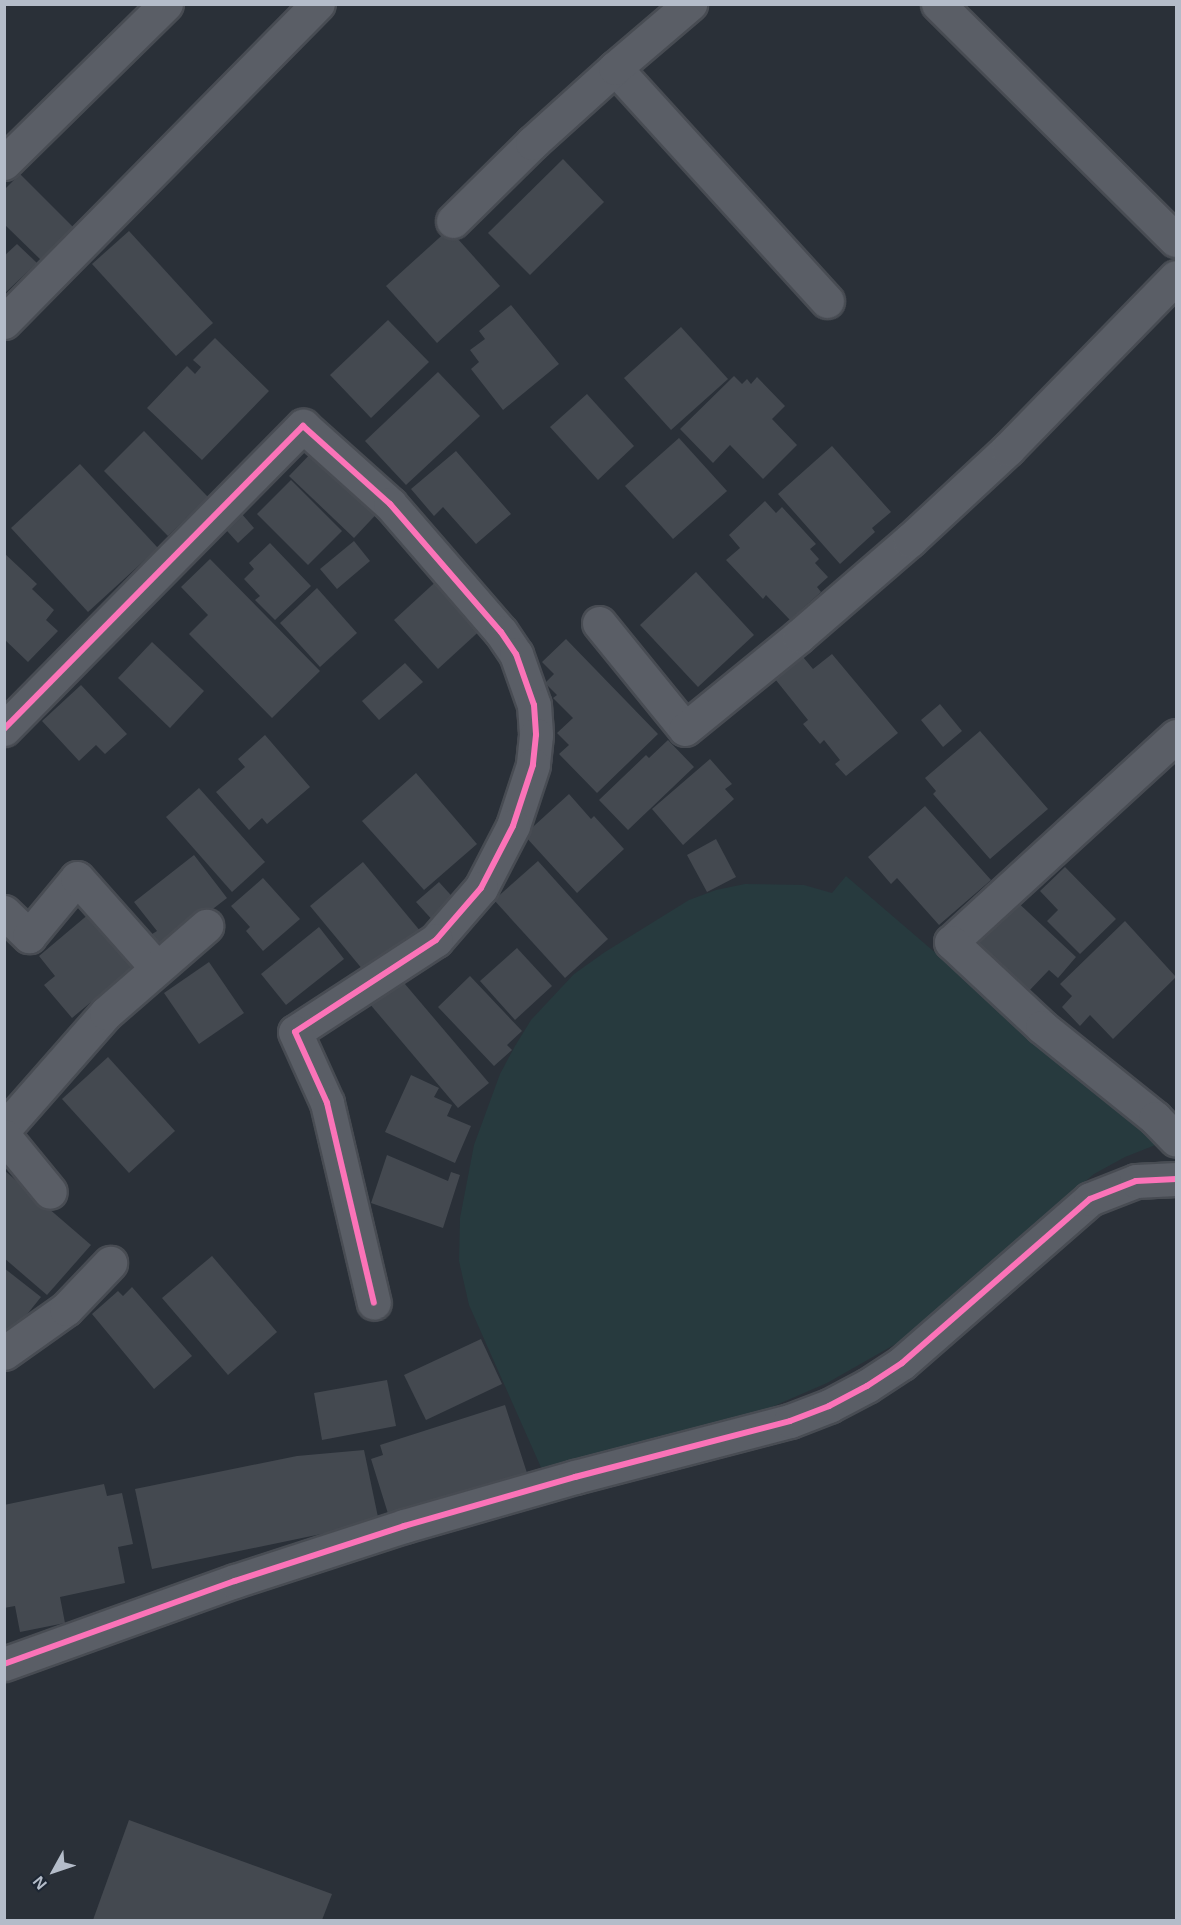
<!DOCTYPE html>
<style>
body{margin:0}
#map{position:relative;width:1181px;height:1925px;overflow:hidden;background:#2a3038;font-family:Helvetica,sans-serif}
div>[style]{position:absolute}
.green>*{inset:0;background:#273a3e}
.building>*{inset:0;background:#444950}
.roads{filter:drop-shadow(2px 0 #484c53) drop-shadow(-2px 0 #484c53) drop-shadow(0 2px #484c53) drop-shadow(0 -2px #484c53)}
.street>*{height:33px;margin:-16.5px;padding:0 16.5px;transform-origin:16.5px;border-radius:16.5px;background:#5a5e66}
.cycleway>*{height:6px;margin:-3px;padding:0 3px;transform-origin:3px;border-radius:3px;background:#fb73b8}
span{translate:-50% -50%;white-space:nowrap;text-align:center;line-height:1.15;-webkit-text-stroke:5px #1d2633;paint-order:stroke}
.frame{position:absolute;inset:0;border:6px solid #b4bcc9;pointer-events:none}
.north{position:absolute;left:24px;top:1841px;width:60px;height:60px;-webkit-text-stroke:4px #1d2633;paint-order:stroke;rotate:230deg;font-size:16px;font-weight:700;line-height:24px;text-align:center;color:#b4bcc9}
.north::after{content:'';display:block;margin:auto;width:21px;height:27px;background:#b4bcc9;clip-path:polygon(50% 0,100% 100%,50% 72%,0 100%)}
</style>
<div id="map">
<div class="green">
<div style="clip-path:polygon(846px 876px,1158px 1144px,1125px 1157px,1094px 1174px,1051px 1210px,999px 1267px,922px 1329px,827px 1383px,721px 1429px,543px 1472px,469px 1305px,459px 1261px,460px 1218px,474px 1145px,500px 1074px,515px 1046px,531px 1020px,574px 974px,605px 952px,689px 900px,716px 890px,745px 884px,804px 885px,832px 893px)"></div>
</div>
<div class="building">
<div style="clip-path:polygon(563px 159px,604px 202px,530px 275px,488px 233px)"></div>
<div style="clip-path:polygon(20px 174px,75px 229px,43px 262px,4px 224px,4px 190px)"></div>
<div style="clip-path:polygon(449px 229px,500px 286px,437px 343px,386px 286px)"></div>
<div style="clip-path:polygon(129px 231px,213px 323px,176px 356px,92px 264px)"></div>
<div style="clip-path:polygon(17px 244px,37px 263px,4px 294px,4px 256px)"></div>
<div style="clip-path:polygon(511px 305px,559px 364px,503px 410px,471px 369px,479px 362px,470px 350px,485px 339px,479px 331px)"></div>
<div style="clip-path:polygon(388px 320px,429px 362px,371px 418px,330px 375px)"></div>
<div style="clip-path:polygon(681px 327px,728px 379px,671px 430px,624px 378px)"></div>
<div style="clip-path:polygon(215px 338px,269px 391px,202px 460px,147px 408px,187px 366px,195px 374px,201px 367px,193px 360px)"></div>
<div style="clip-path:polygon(438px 372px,480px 416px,406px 485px,365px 441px)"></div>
<div style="clip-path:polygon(734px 376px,742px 384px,747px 379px,751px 384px,757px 377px,785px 406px,772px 419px,797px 445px,763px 479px,730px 445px,713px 463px,680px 429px)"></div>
<div style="clip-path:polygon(587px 394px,634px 446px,598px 480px,550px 427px)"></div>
<div style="clip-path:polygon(144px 431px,208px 497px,168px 536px,104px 471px)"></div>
<div style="clip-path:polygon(679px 438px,727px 491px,673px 539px,625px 486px)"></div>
<div style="clip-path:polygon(319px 445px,384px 506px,354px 538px,289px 476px)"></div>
<div style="clip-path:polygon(832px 446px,891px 512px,872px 528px,875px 532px,840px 564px,778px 494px)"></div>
<div style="clip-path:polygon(456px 451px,511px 514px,476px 544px,443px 507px,434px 516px,411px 489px)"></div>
<div style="clip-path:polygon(80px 464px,158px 548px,88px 612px,11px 528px)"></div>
<div style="clip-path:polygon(291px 480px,342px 531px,308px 565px,257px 514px)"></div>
<div style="clip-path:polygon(765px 501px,776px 513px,782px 507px,816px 544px,810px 549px,819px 559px,815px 563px,828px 577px,817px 587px,821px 592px,790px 620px,766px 595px,763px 599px,726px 560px,740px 548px,729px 535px)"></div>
<div style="clip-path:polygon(234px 505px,254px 528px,238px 543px,218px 521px)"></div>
<div style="clip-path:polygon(354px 541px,370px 561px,337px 589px,320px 569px)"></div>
<div style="clip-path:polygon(270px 543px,311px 586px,275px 620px,255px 600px,260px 596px,244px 579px,254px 569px,249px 563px)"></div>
<div style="clip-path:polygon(4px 553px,37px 584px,32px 589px,54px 610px,46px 620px,58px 631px,28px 662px,4px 639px)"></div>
<div style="clip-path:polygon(210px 559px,320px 671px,272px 718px,189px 634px,208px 615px,181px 587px)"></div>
<div style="clip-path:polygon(696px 572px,754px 635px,698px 687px,640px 625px)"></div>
<div style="clip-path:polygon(442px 576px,486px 625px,438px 669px,394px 620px)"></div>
<div style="clip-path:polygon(317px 588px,357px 633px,320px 667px,280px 623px)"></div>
<div style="clip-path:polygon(566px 639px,658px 734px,597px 793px,559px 754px,569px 745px,557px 733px,573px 718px,553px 698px,557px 695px,545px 683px,554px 674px,542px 662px)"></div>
<div style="clip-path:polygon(152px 642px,204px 691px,170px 728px,118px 678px)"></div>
<div style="clip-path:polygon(832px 654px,898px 733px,846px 776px,835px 764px,840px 760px,824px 740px,820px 744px,803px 724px,808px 720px,775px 679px,803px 657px,813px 669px)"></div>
<div style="clip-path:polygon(405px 663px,423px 682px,379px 720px,362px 701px)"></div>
<div style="clip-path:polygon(81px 685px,127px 734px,105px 754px,96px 745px,79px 761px,42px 721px)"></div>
<div style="clip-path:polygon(940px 704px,962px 731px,943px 747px,921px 720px)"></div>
<div style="clip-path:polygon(980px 731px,1048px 809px,990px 859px,933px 794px,936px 791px,925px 778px)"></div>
<div style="clip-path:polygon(265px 735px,310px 787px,267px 824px,262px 818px,249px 830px,216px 792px,245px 767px,238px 759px)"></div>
<div style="clip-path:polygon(668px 740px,694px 767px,628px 830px,599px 800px,646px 755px,649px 758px)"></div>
<div style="clip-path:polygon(710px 759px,732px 784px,725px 789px,734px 799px,683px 845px,652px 809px)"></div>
<div style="clip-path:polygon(416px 773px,477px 844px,424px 890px,362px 821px)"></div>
<div style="clip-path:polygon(199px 788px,265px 862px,232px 892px,166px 817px)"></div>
<div style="clip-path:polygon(569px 794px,591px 819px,594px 816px,624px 849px,577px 893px,524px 835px)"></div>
<div style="clip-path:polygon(925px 806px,991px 880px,939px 925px,897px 878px,891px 884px,868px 857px)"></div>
<div style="clip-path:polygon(716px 839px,736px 877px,707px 892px,687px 855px)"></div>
<div style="clip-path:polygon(194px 855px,227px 898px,161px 949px,149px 936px,157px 931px,134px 902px)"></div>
<div style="clip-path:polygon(538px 861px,608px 939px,565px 978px,494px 900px)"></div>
<div style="clip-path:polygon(363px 862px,421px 932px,368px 976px,310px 906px)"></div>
<div style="clip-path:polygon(1065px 867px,1116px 919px,1080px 954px,1047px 921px,1058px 910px,1040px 891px)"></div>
<div style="clip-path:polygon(263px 878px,300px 919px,263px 951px,246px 931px,250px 927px,231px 906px)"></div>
<div style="clip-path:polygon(439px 882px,458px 903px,435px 923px,416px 902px)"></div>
<div style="clip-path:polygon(1013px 898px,1076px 957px,1058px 978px,1049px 970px,1027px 993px,972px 942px)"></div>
<div style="clip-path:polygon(90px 913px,134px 966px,72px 1018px,44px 985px,55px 976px,39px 956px)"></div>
<div style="clip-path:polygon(1125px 921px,1176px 977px,1113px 1039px,1090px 1015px,1080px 1026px,1062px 1007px,1072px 996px,1060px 984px)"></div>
<div style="clip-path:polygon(319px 927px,344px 959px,286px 1005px,261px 974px)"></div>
<div style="clip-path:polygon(517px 948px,552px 986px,515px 1020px,480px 981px)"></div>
<div style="clip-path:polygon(209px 962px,244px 1013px,199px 1044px,164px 993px)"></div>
<div style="clip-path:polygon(470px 976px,522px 1031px,507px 1045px,512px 1050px,494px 1066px,438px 1007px)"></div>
<div style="clip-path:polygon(399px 977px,489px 1083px,458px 1108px,369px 1003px)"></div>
<div style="clip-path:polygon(108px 1057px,175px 1131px,129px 1173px,62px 1099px)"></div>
<div style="clip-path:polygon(411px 1075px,439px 1088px,434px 1097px,452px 1105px,447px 1116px,471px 1126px,455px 1163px,385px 1132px)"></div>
<div style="clip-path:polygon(387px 1155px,448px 1181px,451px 1172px,460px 1175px,443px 1228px,371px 1203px)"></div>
<div style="clip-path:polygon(4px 1170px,91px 1245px,47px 1295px,4px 1258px)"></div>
<div style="clip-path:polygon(212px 1256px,277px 1332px,228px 1375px,162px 1298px)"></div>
<div style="clip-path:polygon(4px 1268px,41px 1297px,4px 1343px)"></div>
<div style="clip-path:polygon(132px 1287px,192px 1356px,154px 1389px,92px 1314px,118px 1291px,123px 1296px)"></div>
<div style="clip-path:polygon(481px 1339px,502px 1384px,426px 1420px,404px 1375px)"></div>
<div style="clip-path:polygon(387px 1380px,396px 1426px,322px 1440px,314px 1393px)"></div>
<div style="clip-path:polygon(505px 1405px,528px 1476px,390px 1520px,371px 1459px,383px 1455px,380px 1445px)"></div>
<div style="clip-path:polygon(364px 1450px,379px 1522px,152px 1569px,135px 1489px,297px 1456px)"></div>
<div style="clip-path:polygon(104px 1484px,107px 1496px,122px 1493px,133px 1544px,118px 1547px,125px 1583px,60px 1597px,65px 1623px,20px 1632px,15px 1606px,4px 1608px,4px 1505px)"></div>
<div style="clip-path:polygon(129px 1820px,332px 1894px,322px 1920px,93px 1920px)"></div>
</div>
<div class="roads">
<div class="street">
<div style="left:938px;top:4px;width:335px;rotate:44.8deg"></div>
<div style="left:615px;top:68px;width:315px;rotate:47.7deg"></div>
<div style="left:4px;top:163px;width:227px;rotate:-44.5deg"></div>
<div style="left:453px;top:221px;width:111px;rotate:-44.6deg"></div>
<div style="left:532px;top:143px;width:112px;rotate:-42.1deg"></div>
<div style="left:615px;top:68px;width:99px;rotate:-40.5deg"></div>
<div style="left:4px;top:322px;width:447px;rotate:-45.4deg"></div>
<div style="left:599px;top:623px;width:136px;rotate:50.9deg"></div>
<div style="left:685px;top:729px;width:147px;rotate:-39.2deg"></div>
<div style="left:799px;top:636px;width:147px;rotate:-40.9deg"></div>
<div style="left:910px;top:540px;width:134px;rotate:-42.9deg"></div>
<div style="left:1008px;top:449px;width:240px;rotate:-45.7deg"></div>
<div style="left:4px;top:729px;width:426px;rotate:-45.4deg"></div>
<div style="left:303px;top:426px;width:117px;rotate:41.9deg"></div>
<div style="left:390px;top:504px;width:169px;rotate:49.1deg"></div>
<div style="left:501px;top:632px;width:27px;rotate:56deg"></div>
<div style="left:516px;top:654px;width:54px;rotate:70.6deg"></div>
<div style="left:534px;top:705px;width:30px;rotate:86deg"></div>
<div style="left:536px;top:735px;width:30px;rotate:96deg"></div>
<div style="left:533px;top:765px;width:64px;rotate:108.2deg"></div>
<div style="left:513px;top:826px;width:70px;rotate:117.3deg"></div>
<div style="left:481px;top:888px;width:69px;rotate:130.9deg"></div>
<div style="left:436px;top:940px;width:168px;rotate:146.9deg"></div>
<div style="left:295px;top:1032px;width:78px;rotate:65.7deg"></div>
<div style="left:327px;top:1103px;width:205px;rotate:76.8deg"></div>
<div style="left:1176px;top:736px;width:305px;rotate:137.5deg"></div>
<div style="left:951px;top:942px;width:125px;rotate:43deg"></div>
<div style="left:1042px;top:1027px;width:145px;rotate:38.8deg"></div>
<div style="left:1155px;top:1118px;width:30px;rotate:46deg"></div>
<div style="left:4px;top:912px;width:35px;rotate:44deg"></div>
<div style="left:29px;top:936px;width:75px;rotate:-50.4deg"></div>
<div style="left:77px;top:878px;width:120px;rotate:48.4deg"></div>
<div style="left:4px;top:1129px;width:154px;rotate:-48.7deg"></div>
<div style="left:106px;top:1013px;width:133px;rotate:-41deg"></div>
<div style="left:4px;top:1136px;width:72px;rotate:50.6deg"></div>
<div style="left:4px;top:1353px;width:76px;rotate:-35.4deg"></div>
<div style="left:66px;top:1309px;width:64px;rotate:-46.3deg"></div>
<div style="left:4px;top:1664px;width:245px;rotate:-19.8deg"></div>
<div style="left:235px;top:1581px;width:178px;rotate:-18deg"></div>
<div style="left:404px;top:1526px;width:178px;rotate:-16deg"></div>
<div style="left:575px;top:1477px;width:222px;rotate:-14.6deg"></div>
<div style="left:790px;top:1421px;width:42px;rotate:-21deg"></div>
<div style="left:829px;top:1406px;width:43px;rotate:-27.8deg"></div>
<div style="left:867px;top:1386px;width:42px;rotate:-33.3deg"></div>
<div style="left:902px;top:1363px;width:249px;rotate:-41.1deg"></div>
<div style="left:1090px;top:1199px;width:49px;rotate:-21.4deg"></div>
<div style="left:1136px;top:1181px;width:40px;rotate:-2.9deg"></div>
</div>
</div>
<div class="cycleway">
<div style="left:4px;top:729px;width:426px;rotate:-45.4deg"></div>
<div style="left:303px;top:426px;width:117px;rotate:41.9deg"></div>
<div style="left:390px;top:504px;width:169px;rotate:49.1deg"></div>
<div style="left:501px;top:632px;width:27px;rotate:56deg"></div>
<div style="left:516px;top:654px;width:54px;rotate:70.6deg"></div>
<div style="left:534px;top:705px;width:30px;rotate:86deg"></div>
<div style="left:536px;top:735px;width:30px;rotate:96deg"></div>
<div style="left:533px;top:765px;width:64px;rotate:108.2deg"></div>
<div style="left:513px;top:826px;width:70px;rotate:117.3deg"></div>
<div style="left:481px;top:888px;width:69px;rotate:130.9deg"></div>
<div style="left:436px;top:940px;width:168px;rotate:146.9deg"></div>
<div style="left:295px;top:1032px;width:78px;rotate:65.7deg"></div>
<div style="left:327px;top:1103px;width:205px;rotate:76.8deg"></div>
<div style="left:4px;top:1664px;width:245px;rotate:-19.8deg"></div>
<div style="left:235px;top:1581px;width:178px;rotate:-18deg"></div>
<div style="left:404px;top:1526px;width:178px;rotate:-16deg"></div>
<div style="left:575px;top:1477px;width:222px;rotate:-14.6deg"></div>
<div style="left:790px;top:1421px;width:42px;rotate:-21deg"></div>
<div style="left:829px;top:1406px;width:43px;rotate:-27.8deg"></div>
<div style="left:867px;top:1386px;width:42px;rotate:-33.3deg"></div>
<div style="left:902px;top:1363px;width:249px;rotate:-41.1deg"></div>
<div style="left:1090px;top:1199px;width:49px;rotate:-21.4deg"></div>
<div style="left:1136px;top:1181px;width:40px;rotate:-2.9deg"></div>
</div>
<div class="frame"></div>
<div class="north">N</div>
</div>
